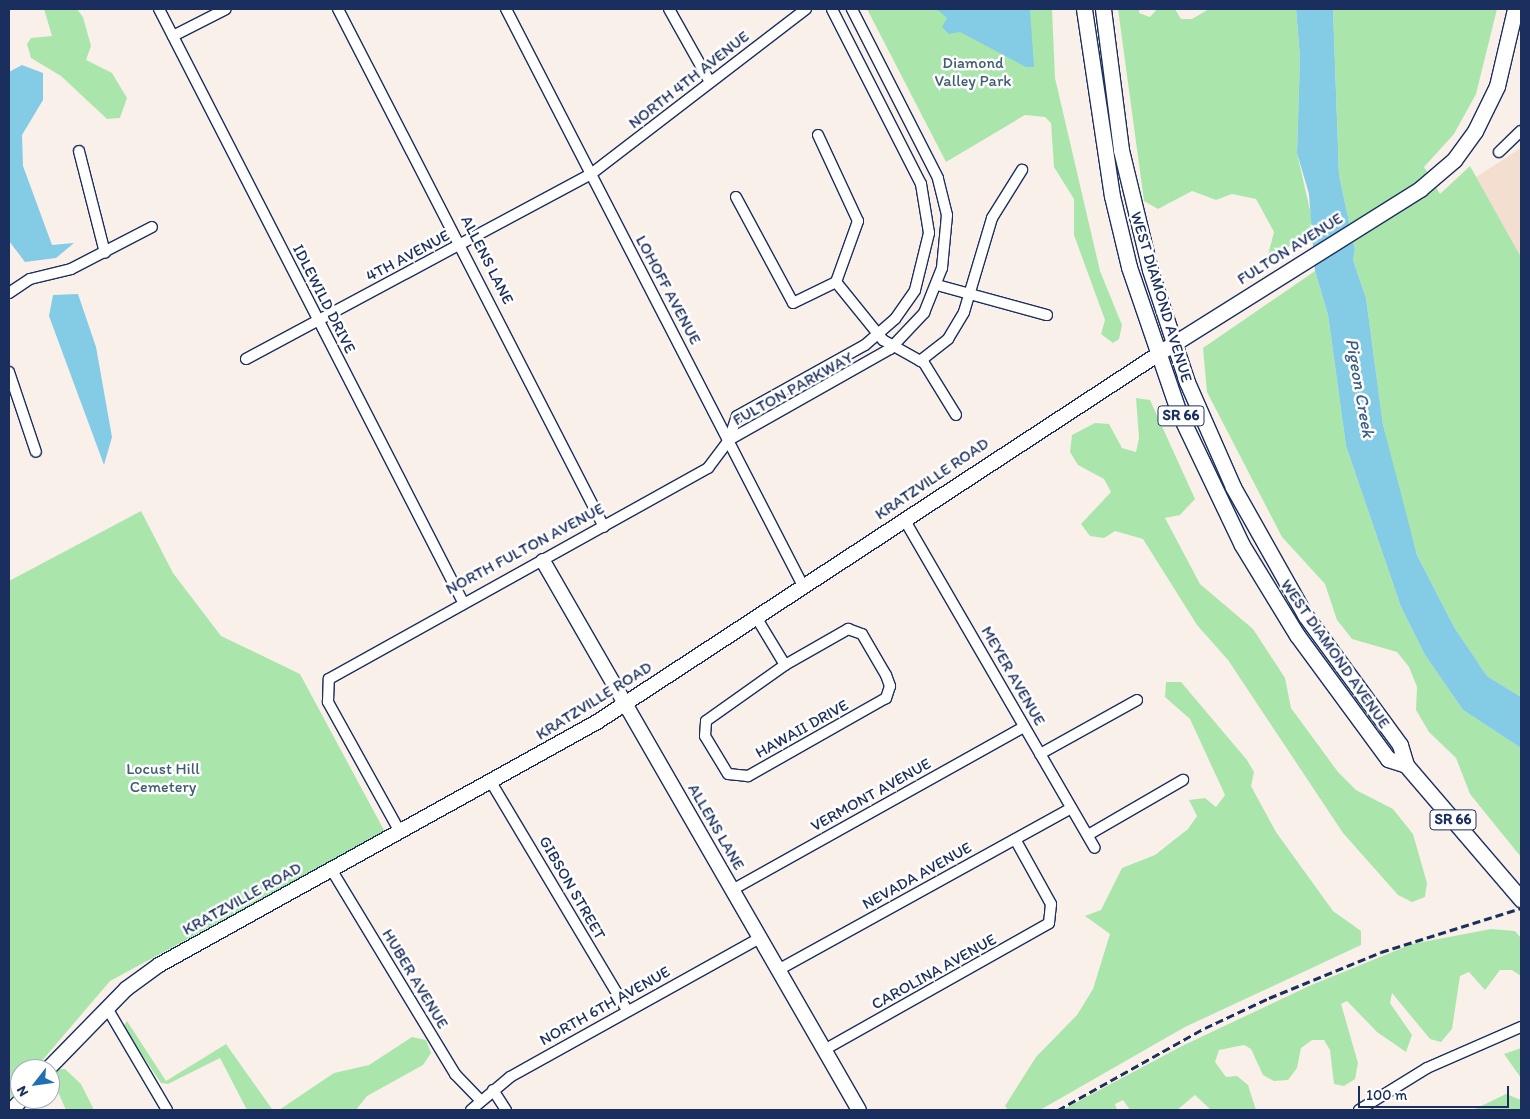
<!DOCTYPE html>
<style>
body{margin:0}
#map{position:relative;width:1530px;height:1119px;overflow:hidden;background:#faf0ea;font-family:Itim,sans-serif}
div>[style]{position:absolute}
.built>*{inset:0;background:#f3ded0}
.green>*{inset:0;background:#aae6ac}
.water>*{inset:0;background:#84cbe6}
.roads{filter:drop-shadow(1px 0 #1b2f5e) drop-shadow(-1px 0 #1b2f5e) drop-shadow(0 1px #1b2f5e) drop-shadow(0 -1px #1b2f5e)}
.street>*{height:10px;margin:-5px;padding:0 5px;transform-origin:5px;border-radius:5px;background:#fff}
.secondary>*{height:14px;margin:-7px;padding:0 7px;transform-origin:7px;border-radius:7px;background:#fff}
.primary>*{height:15px;margin:-7.5px;padding:0 7.5px;transform-origin:7.5px;border-radius:7.5px;background:#fff}
.rail>*{height:3px;margin-top:-1.5px;transform-origin:0;background:repeating-linear-gradient(90deg,#1b2f5e 0 8px,transparent 0 12px)}
span{translate:-50% -50%;white-space:nowrap;text-align:center;line-height:1.15;-webkit-text-stroke:5px #fff;paint-order:stroke}
.shield-label span{padding:1px 4px;background:#fff;border:1px solid;border-radius:4px;-webkit-text-stroke-width:0}
.shield-label{font-size:15px;color:#1b2f5e;font-weight:700}
.park-label{font-size:16px;color:#3f5d72}
.street-label{font-size:16px;color:#1b2f5e}
.water-label{font-size:18px;color:#3a5e87;font-style:italic}
.frame{position:absolute;inset:0;border:10px solid #1b2f5e;pointer-events:none}
.north{position:absolute;left:10px;top:1059px;width:50px;height:50px;box-sizing:border-box;background:#fff;border:1px solid #a4acbf;border-radius:50%;rotate:240deg;font-size:14px;font-weight:700;line-height:20px;text-align:center;color:#1b2f5e}
.north::after{content:'';display:block;margin:auto;width:18px;height:22px;background:#1f6fb2;clip-path:polygon(50% 0,100% 100%,50% 72%,0 100%)}
.scale{position:absolute;left:1358px;top:1086px;width:151px;height:22px;box-sizing:border-box;border:2px solid #1b2f5e;border-top:0;padding-left:6px;font-size:15px;line-height:18px;white-space:nowrap;color:#1b2f5e;-webkit-text-stroke:4px #fff;paint-order:stroke}
</style>
<div id="map">
<div class="built">
<div style="clip-path:polygon(1521px 148px,1521px 257px,1476px 177px)"></div>
</div>
<div class="green">
<div style="clip-path:polygon(44px 9px,77px 9px,83px 17px,91px 46px,86px 60px,112px 73px,127px 98px,120px 118px,107px 119px,61px 76px,31px 58px,27px 44px,31px 38px,52px 36px)"></div>
<div style="clip-path:polygon(867px 9px,1052px 9px,1055px 78px,1100px 271px,1122px 325px,1119px 339px,1113px 343px,1101px 334px,1105px 320px,1074px 235px,1074px 199px,1054px 167px,1051px 123px,1045px 117px,1025px 115px,946px 162px)"></div>
<div style="clip-path:polygon(1118px 9px,1139px 9px,1139px 13px,1150px 17px,1157px 9px,1175px 9px,1181px 19px,1192px 19px,1209px 9px,1296px 9px,1300px 57px,1297px 153px,1312px 219px,1311px 228px,1279px 255px,1267px 259px,1274px 232px,1256px 199px,1232px 194px,1216px 200px,1192px 191px,1158px 209px,1144px 201px)"></div>
<div style="clip-path:polygon(1333px 9px,1497px 9px,1476px 94px,1454px 134px,1424px 167px,1440px 194px,1470px 166px,1521px 257px,1521px 697px,1487px 676px,1454px 627px,1417px 555px,1395px 476px,1383px 425px,1366px 298px,1353px 260px,1355px 250px,1339px 175px)"></div>
<div style="clip-path:polygon(1315px 271px,1328px 315px,1346px 446px,1401px 607px,1425px 655px,1463px 710px,1521px 748px,1521px 857px,1470px 794px,1456px 758px,1429px 732px,1416px 710px,1417px 687px,1409px 667px,1397px 652px,1352px 639px,1337px 620px,1325px 584px,1282px 537px,1207px 392px,1203px 348px)"></div>
<div style="clip-path:polygon(1136px 398px,1150px 400px,1195px 499px,1180px 515px,1165px 518px,1200px 584px,1253px 629px,1285px 678px,1291px 708px,1338px 772px,1356px 790px,1393px 809px,1413px 834px,1427px 883px,1425px 897px,1412px 902px,1398px 895px,1343px 833px,1228px 660px,1197px 625px,1143px 539px,1115px 531px,1104px 538px,1090px 536px,1081px 524px,1111px 492px,1104px 479px,1078px 465px,1070px 452px,1072px 435px,1095px 423px,1109px 424px,1122px 448px,1136px 452px,1139px 438px)"></div>
<div style="clip-path:polygon(141px 511px,173px 573px,221px 636px,300px 674px,385px 832px,110px 981px,35px 1069px,20px 1069px,20px 1086px,9px 1100px,9px 581px)"></div>
<div style="clip-path:polygon(1166px 682px,1181px 682px,1247px 760px,1254px 772px,1251px 786px,1276px 832px,1333px 911px,1361px 931px,1361px 945px,1185px 1027px,1040px 1110px,1008px 1110px,1005px 1106px,1036px 1057px,1077px 1015px,1093px 989px,1110px 934px,1085px 916px,1101px 910px,1122px 868px,1155px 855px,1188px 829px,1197px 816px,1189px 800px,1205px 798px,1216px 807px,1225px 795px,1190px 719px,1165px 697px)"></div>
<div style="clip-path:polygon(1491px 929px,1515px 931px,1521px 938px,1521px 976px,1512px 970px,1500px 970px,1485px 990px,1469px 972px,1460px 976px,1452px 1029px,1441px 1042px,1430px 1039px,1392px 993px,1390px 1003px,1412px 1035px,1406px 1052px,1377px 1032px,1347px 1001px,1341px 1004px,1358px 1063px,1355px 1079px,1344px 1086px,1334px 1084px,1330px 1050px,1324px 1040px,1312px 1040px,1301px 1048px,1297px 1068px,1288px 1080px,1274px 1081px,1263px 1075px,1251px 1049px,1244px 1045px,1219px 1050px,1215px 1062px,1226px 1077px,1237px 1076px,1248px 1085px,1256px 1110px,1211px 1110px,1195px 1095px,1177px 1110px,1130px 1110px,1123px 1100px,1115px 1104px,1117px 1110px,1062px 1110px,1182px 1046px,1309px 986px,1412px 944px)"></div>
<div style="clip-path:polygon(127px 1021px,166px 1081px,226px 1044px,272px 1109px,278px 1110px,247px 1110px,220px 1058px,168px 1084px,161px 1083px,123px 1027px)"></div>
<div style="clip-path:polygon(412px 1037px,426px 1040px,431px 1053px,423px 1065px,367px 1096px,356px 1110px,279px 1110px,334px 1073px,369px 1065px)"></div>
<div style="clip-path:polygon(1521px 1048px,1521px 1078px,1504px 1054px)"></div>
<div style="clip-path:polygon(57px 1069px,65px 1069px,81px 1084px,94px 1110px,66px 1110px,54px 1083px)"></div>
<div style="clip-path:polygon(1506px 1094px,1521px 1100px,1521px 1110px,1473px 1110px)"></div>
</div>
<div class="water">
<div style="clip-path:polygon(937px 9px,1030px 9px,1034px 67px,1026px 67px,960px 32px,949px 34px,942px 27px,947px 18px)"></div>
<div style="clip-path:polygon(1296px 9px,1333px 10px,1339px 175px,1355px 250px,1353px 260px,1366px 298px,1383px 425px,1417px 555px,1454px 627px,1487px 676px,1521px 697px,1521px 748px,1463px 710px,1425px 655px,1401px 607px,1346px 446px,1328px 315px,1315px 271px,1309px 194px,1297px 153px,1300px 57px)"></div>
<div style="clip-path:polygon(22px 65px,43px 73px,43px 100px,22px 135px,23px 166px,52px 245px,74px 243px,56px 258px,25px 262px,9px 241px,9px 72px)"></div>
<div style="clip-path:polygon(78px 294px,96px 347px,112px 437px,104px 465px,49px 316px,53px 295px)"></div>
</div>
<div class="roads">
<div class="street">
<div style="left:159px;top:9px;width:666px;rotate:62.86deg"></div>
<div style="left:338px;top:9px;width:582px;rotate:62.82deg"></div>
<div style="left:506px;top:9px;width:649px;rotate:62.76deg"></div>
<div style="left:669px;top:9px;width:84px;rotate:60.7deg"></div>
<div style="left:173px;top:36px;width:59px;rotate:-27deg"></div>
<div style="left:818px;top:135px;width:95px;rotate:65.1deg"></div>
<div style="left:858px;top:221px;width:65px;rotate:109.8deg"></div>
<div style="left:79px;top:151px;width:105px;rotate:75.7deg"></div>
<div style="left:1499px;top:152px;width:30px;rotate:-44deg"></div>
<div style="left:736px;top:197px;width:120px;rotate:61.7deg"></div>
<div style="left:793px;top:303px;width:48px;rotate:-26deg"></div>
<div style="left:836px;top:282px;width:75px;rotate:51deg"></div>
<div style="left:883px;top:340px;width:47px;rotate:29.3deg"></div>
<div style="left:924px;top:363px;width:61px;rotate:58.4deg"></div>
<div style="left:937px;top:285px;width:114px;rotate:15.3deg"></div>
<div style="left:9px;top:293px;width:25px;rotate:-34deg"></div>
<div style="left:30px;top:279px;width:42px;rotate:-13.7deg"></div>
<div style="left:71px;top:269px;width:91px;rotate:-27.4deg"></div>
<div style="left:246px;top:359px;width:391px;rotate:-28.2deg"></div>
<div style="left:591px;top:174px;width:271px;rotate:-37.5deg"></div>
<div style="left:920px;top:361px;width:36px;rotate:-38deg"></div>
<div style="left:948px;top:339px;width:31px;rotate:-59deg"></div>
<div style="left:964px;top:312px;width:98px;rotate:-73.4deg"></div>
<div style="left:992px;top:218px;width:57px;rotate:-58deg"></div>
<div style="left:9px;top:372px;width:84px;rotate:71.4deg"></div>
<div style="left:729px;top:440px;width:185px;rotate:-29.5deg"></div>
<div style="left:890px;top:349px;width:50px;rotate:-46.6deg"></div>
<div style="left:924px;top:313px;width:48px;rotate:-68.2deg"></div>
<div style="left:942px;top:268px;width:53px;rotate:-84.6deg"></div>
<div style="left:947px;top:215px;width:38px;rotate:-104deg"></div>
<div style="left:938px;top:178px;width:190px;rotate:-117deg"></div>
<div style="left:904px;top:519px;width:380px;rotate:59.9deg"></div>
<div style="left:756px;top:617px;width:56px;rotate:58.9deg"></div>
<div style="left:848px;top:629px;width:15px;rotate:20deg"></div>
<div style="left:862px;top:634px;width:48px;rotate:59.7deg"></div>
<div style="left:886px;top:675px;width:12px;rotate:70deg"></div>
<div style="left:890px;top:686px;width:13px;rotate:108deg"></div>
<div style="left:886px;top:698px;width:159px;rotate:150.5deg"></div>
<div style="left:748px;top:776px;width:20px;rotate:-174deg"></div>
<div style="left:728px;top:774px;width:44px;rotate:-121.2deg"></div>
<div style="left:705px;top:736px;width:15px;rotate:-86deg"></div>
<div style="left:706px;top:721px;width:97px;rotate:-35.3deg"></div>
<div style="left:785px;top:665px;width:73px;rotate:-29.7deg"></div>
<div style="left:1040px;top:754px;width:111px;rotate:-29.1deg"></div>
<div style="left:491px;top:782px;width:265px;rotate:59.2deg"></div>
<div style="left:400px;top:832px;width:149px;rotate:-119deg"></div>
<div style="left:328px;top:702px;width:23px;rotate:-88deg"></div>
<div style="left:329px;top:679px;width:434px;rotate:-29.1deg"></div>
<div style="left:708px;top:468px;width:35px;rotate:-53deg"></div>
<div style="left:729px;top:440px;width:25px;rotate:-72deg"></div>
<div style="left:737px;top:416px;width:146px;rotate:-29deg"></div>
<div style="left:865px;top:345px;width:40px;rotate:-41deg"></div>
<div style="left:895px;top:319px;width:35px;rotate:-55deg"></div>
<div style="left:915px;top:290px;width:59px;rotate:-76.2deg"></div>
<div style="left:929px;top:233px;width:50px;rotate:-99.3deg"></div>
<div style="left:921px;top:184px;width:196px;rotate:-117deg"></div>
<div style="left:1088px;top:835px;width:110px;rotate:-30.1deg"></div>
<div style="left:331px;top:869px;width:240px;rotate:58.8deg"></div>
<div style="left:455px;top:1074px;width:36px;rotate:46deg"></div>
<div style="left:732px;top:890px;width:334px;rotate:-29.2deg"></div>
<div style="left:778px;top:970px;width:335px;rotate:-28.9deg"></div>
<div style="left:107px;top:1008px;width:118px;rotate:59.5deg"></div>
<div style="left:824px;top:1050px;width:258px;rotate:-29.4deg"></div>
<div style="left:1049px;top:923px;width:19px;rotate:-84deg"></div>
<div style="left:1051px;top:904px;width:74px;rotate:-119deg"></div>
<div style="left:493px;top:1090px;width:24px;rotate:57deg"></div>
<div style="left:471px;top:1110px;width:51px;rotate:-40.2deg"></div>
<div style="left:510px;top:1077px;width:286px;rotate:-29.1deg"></div>
<div style="left:1359px;top:1110px;width:80px;rotate:-31.7deg"></div>
<div style="left:1427px;top:1068px;width:103px;rotate:-23.6deg"></div>
</div>
<div class="secondary">
<div style="left:543px;top:561px;width:633px;rotate:60.08deg"></div>
<div style="left:48px;top:1069px;width:112px;rotate:-45.7deg"></div>
<div style="left:126px;top:989px;width:41px;rotate:-36deg"></div>
<div style="left:159px;top:965px;width:501px;rotate:-29.02deg"></div>
<div style="left:597px;top:722px;width:670px;rotate:-33.24deg"></div>
<div style="left:12px;top:1110px;width:15px;rotate:-48deg"></div>
</div>
<div class="primary">
<div style="left:1084px;top:9px;width:189px;rotate:81.5deg"></div>
<div style="left:1112px;top:196px;width:73px;rotate:76.5deg"></div>
<div style="left:1129px;top:267px;width:154px;rotate:71.1deg"></div>
<div style="left:1179px;top:413px;width:146px;rotate:64.5deg"></div>
<div style="left:1242px;top:545px;width:105px;rotate:58.6deg"></div>
<div style="left:1297px;top:635px;width:154px;rotate:53.7deg"></div>
<div style="left:1388px;top:759px;width:19px;rotate:18deg"></div>
<div style="left:1103px;top:9px;width:142px;rotate:82.7deg"></div>
<div style="left:1121px;top:150px;width:123px;rotate:76.4deg"></div>
<div style="left:1150px;top:270px;width:118px;rotate:71.7deg"></div>
<div style="left:1187px;top:382px;width:115px;rotate:66.3deg"></div>
<div style="left:1233px;top:487px;width:147px;rotate:60.6deg"></div>
<div style="left:1305px;top:615px;width:161px;rotate:53.8deg"></div>
<div style="left:1400px;top:745px;width:21px;rotate:73deg"></div>
<div style="left:1406px;top:765px;width:177px;rotate:49.4deg"></div>
<div style="left:1165px;top:349px;width:301px;rotate:-32.1deg"></div>
<div style="left:1420px;top:189px;width:45px;rotate:-40.5deg"></div>
<div style="left:1454px;top:160px;width:36px;rotate:-54deg"></div>
<div style="left:1475px;top:131px;width:50px;rotate:-63.9deg"></div>
<div style="left:1497px;top:86px;width:79px;rotate:-76.8deg"></div>
</div>
</div>
<div class="rail">
<div style="left:1058px;top:1110px;width:168px;rotate:-29.2deg"></div>
<div style="left:1205px;top:1028px;width:71px;rotate:-25.1deg"></div>
<div style="left:1269px;top:998px;width:121px;rotate:-22.3deg"></div>
<div style="left:1381px;top:952px;width:147px;rotate:-17.4deg"></div>
</div>
<div class="shield-label">
<span style="left:1181px;top:416px">SR 66</span>
<span style="left:1453px;top:820px">SR 66</span>
</div>
<div class="park-label">
<span style="left:973px;top:72px">Diamond<br>Valley Park</span>
<span style="left:163px;top:778px">Locust Hill<br>Cemetery</span>
</div>
<div class="street-label">
<span style="left:689px;top:80px;rotate:-38deg">NORTH 4TH AVENUE</span>
<span style="left:1290px;top:249px;rotate:-32deg">FULTON AVENUE</span>
<span style="left:408px;top:256px;rotate:-28deg">4TH AVENUE</span>
<span style="left:487px;top:260px;rotate:63deg">ALLENS LANE</span>
<span style="left:668px;top:290px;rotate:62deg">LOHOFF AVENUE</span>
<span style="left:1161px;top:297px;rotate:73deg">WEST DIAMOND AVENUE</span>
<span style="left:324px;top:299px;rotate:63deg">IDLEWILD DRIVE</span>
<span style="left:793px;top:389px;rotate:-29deg">FULTON PARKWAY</span>
<span style="left:932px;top:479px;rotate:-34deg">KRATZVILLE ROAD</span>
<span style="left:525px;top:549px;rotate:-28deg">NORTH FULTON AVENUE</span>
<span style="left:1335px;top:654px;rotate:55deg">WEST DIAMOND AVENUE</span>
<span style="left:1013px;top:676px;rotate:60deg">MEYER AVENUE</span>
<span style="left:594px;top:701px;rotate:-32deg">KRATZVILLE ROAD</span>
<span style="left:802px;top:729px;rotate:-29deg">HAWAII DRIVE</span>
<span style="left:871px;top:795px;rotate:-29deg">VERMONT AVENUE</span>
<span style="left:716px;top:827px;rotate:60deg">ALLENS LANE</span>
<span style="left:917px;top:876px;rotate:-29deg">NEVADA AVENUE</span>
<span style="left:572px;top:888px;rotate:60deg">GIBSON STREET</span>
<span style="left:242px;top:899px;rotate:-29deg">KRATZVILLE ROAD</span>
<span style="left:934px;top:972px;rotate:-29deg">CAROLINA AVENUE</span>
<span style="left:415px;top:979px;rotate:59deg">HUBER AVENUE</span>
<span style="left:605px;top:1006px;rotate:-29deg">NORTH 6TH AVENUE</span>
</div>
<div class="water-label">
<span style="left:1360px;top:388px;rotate:80deg">Pigeon Creek</span>
</div>
<div class="frame"></div>
<div class="north">N</div>
<div class="scale">100 m</div>
</div>
